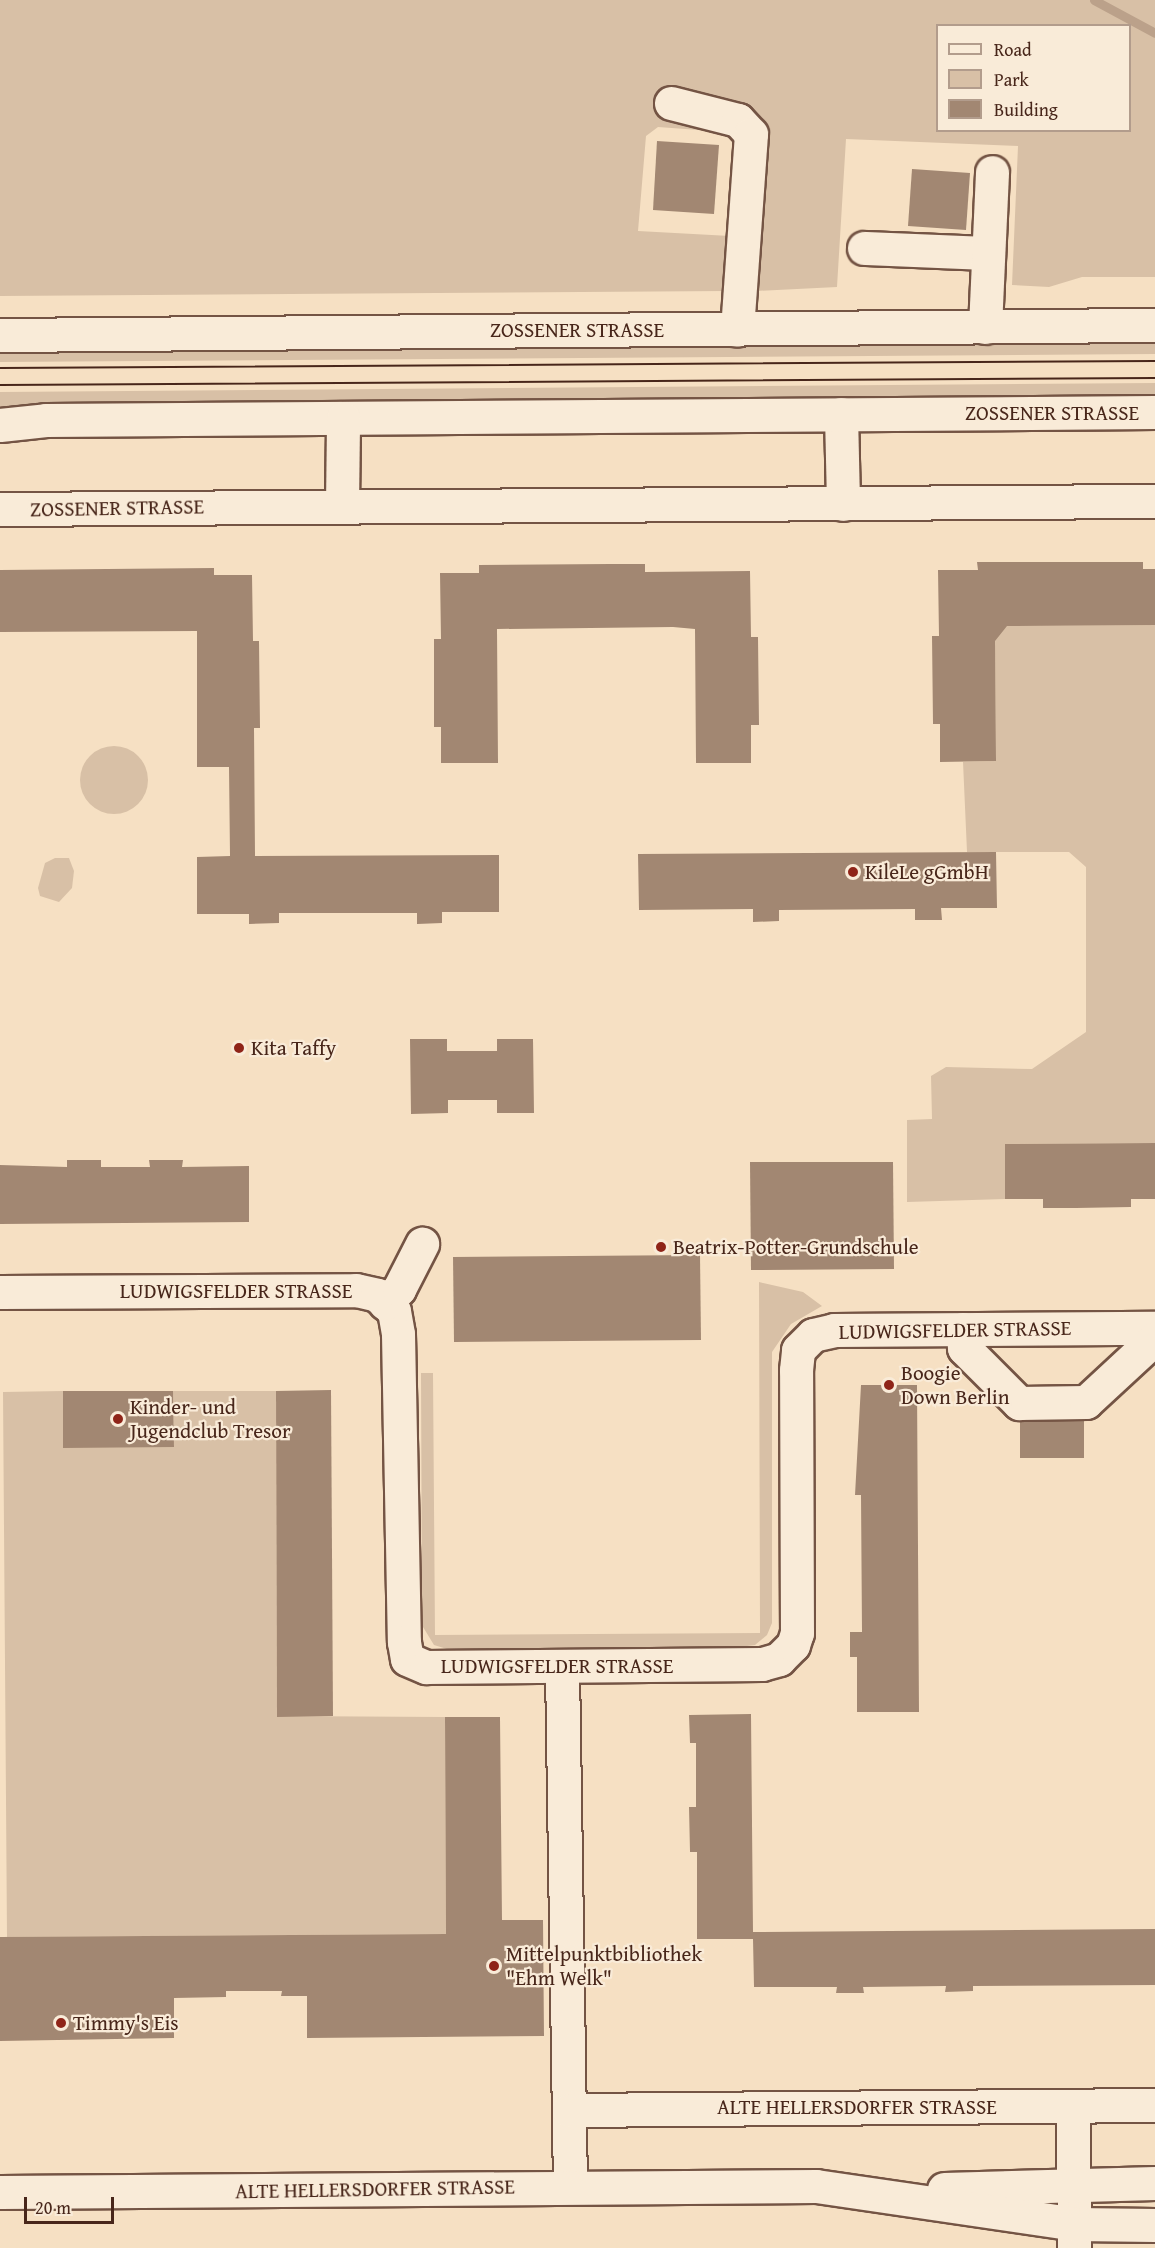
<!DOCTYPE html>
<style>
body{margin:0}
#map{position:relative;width:1155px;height:2248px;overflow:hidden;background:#f6e0c3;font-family:"Gentium Book Plus",serif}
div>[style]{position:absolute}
.green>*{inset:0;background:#d8c0a6}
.round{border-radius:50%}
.stream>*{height:9px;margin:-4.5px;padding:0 4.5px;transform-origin:4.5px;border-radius:4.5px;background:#bba18a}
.building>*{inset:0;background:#a28772}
.roads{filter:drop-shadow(2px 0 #745444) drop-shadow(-2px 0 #745444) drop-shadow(0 2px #745444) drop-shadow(0 -2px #745444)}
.minor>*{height:33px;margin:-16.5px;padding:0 16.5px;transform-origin:16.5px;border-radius:16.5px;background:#f9ebd8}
.tram>*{height:1.5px;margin:-0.75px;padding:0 0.75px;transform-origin:0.75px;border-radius:0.75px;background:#48261a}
.dots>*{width:16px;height:16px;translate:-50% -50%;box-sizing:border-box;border:3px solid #f9ebd8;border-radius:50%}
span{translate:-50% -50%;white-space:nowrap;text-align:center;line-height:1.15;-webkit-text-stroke:4.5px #f9ebd8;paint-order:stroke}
.street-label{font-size:21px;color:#48261a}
.poi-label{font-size:21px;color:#48261a}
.left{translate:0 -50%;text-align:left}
.legend{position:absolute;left:936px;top:24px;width:195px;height:108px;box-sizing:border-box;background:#f9ebd8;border:2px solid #b29c8c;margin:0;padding:8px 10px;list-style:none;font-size:18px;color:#48261a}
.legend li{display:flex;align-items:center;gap:12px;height:30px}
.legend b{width:30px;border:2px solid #b29c8c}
.scale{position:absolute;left:24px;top:2197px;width:90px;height:27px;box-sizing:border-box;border:3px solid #48261a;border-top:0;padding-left:8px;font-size:18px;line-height:21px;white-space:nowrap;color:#48261a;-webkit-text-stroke:4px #f9ebd8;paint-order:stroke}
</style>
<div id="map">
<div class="green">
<div style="clip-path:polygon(evenodd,0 0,1155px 0,1155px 277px,1082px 277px,1049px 287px,1012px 285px,1018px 146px,846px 139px,837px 287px,756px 291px,767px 135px,658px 127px,646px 136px,638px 231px,730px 236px,727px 291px,0 296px,0 0,938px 26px,1130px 26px,1130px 130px,938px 130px,938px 26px)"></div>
<div style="clip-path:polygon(1155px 340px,1155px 354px,0 362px,0 348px)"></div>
<div style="clip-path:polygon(1155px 383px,1155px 398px,0 408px,0 392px)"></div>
<div style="clip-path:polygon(1155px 625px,1155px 1143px,1005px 1144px,1005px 1199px,907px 1202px,907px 1120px,932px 1119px,931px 1076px,946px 1067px,1032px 1069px,1086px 1032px,1086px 867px,1069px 852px,967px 852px,963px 762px,996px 761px,995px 652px,984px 626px)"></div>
<div class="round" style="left:80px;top:746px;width:68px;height:68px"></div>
<div style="clip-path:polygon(55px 858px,69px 858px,74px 871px,72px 888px,59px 902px,40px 896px,38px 888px,45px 863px)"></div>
<div style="clip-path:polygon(759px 1282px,803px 1292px,822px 1306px,791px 1324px,772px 1352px,772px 1623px,767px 1635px,755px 1645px,747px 1646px,447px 1649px,434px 1645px,423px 1627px,422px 1615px,421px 1373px,433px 1373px,435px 1635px,760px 1633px)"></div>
<div style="clip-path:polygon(63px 1391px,174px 1446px,173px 1391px,276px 1391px,277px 1716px,445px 1717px,446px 1934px,7px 1937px,3px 1392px)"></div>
</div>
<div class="stream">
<div style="left:1094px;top:0;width:69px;rotate:28.4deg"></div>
</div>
<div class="building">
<div style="clip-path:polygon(657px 141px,719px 145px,714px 214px,653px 210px)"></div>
<div style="clip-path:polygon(912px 169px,970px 173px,966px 230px,908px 226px)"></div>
<div style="clip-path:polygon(977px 562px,1143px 562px,1143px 569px,1155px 569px,1155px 625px,1007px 626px,995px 641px,996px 761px,940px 762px,940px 724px,933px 724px,932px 636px,939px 636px,938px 570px,978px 570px)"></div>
<div style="clip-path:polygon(611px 564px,645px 564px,645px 572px,750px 571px,751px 637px,758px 637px,759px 725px,751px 725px,751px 763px,696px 763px,695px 629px,673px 627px,497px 629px,498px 763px,441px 763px,441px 727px,434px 727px,434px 639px,441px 639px,440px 573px,479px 573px,479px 565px)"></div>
<div style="clip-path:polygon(214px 568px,214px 575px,252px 575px,253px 641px,259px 641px,260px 728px,254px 728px,255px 856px,499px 855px,499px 912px,442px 912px,442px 923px,417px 924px,417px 913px,279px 913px,279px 923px,249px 924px,249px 914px,197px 914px,197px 857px,230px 856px,229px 767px,197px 767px,197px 631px,0 632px,0 570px)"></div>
<div style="clip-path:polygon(996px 852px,997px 908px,941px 908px,942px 920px,915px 920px,915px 909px,779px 910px,779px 921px,753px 922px,753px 909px,639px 910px,638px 854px)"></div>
<div style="clip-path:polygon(410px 1039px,447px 1039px,447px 1051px,497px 1051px,497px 1039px,533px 1039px,534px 1113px,497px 1113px,497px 1100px,448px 1100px,448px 1113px,411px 1114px)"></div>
<div style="clip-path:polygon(1155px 1143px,1155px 1199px,1131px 1199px,1131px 1207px,1076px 1208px,1043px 1208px,1043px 1199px,1005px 1199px,1005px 1144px)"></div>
<div style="clip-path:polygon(67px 1160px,101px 1160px,101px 1167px,150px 1167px,149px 1160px,183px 1160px,182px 1167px,249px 1166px,249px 1222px,0 1224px,0 1165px,67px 1167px)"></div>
<div style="clip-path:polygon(750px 1162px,893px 1162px,894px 1269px,751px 1270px)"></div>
<div style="clip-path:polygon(700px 1255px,701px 1340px,454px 1342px,453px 1257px)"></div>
<div style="clip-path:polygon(861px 1385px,917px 1385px,919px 1712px,857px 1712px,857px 1657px,850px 1657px,850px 1632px,862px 1632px,861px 1495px,855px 1495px)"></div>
<div style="clip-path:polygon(331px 1390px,333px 1716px,277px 1717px,276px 1391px)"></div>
<div style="clip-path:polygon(63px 1391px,173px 1391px,174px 1447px,63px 1448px)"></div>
<div style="clip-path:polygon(1084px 1421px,1084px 1458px,1020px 1458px,1020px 1422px)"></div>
<div style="clip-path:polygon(751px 1714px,753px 1932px,1155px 1929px,1155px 1985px,973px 1986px,973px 1991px,945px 1992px,946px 1986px,863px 1987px,864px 1993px,836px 1993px,837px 1987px,754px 1987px,753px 1939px,697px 1939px,697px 1852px,690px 1852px,689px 1807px,696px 1807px,696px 1743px,690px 1743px,689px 1715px)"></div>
<div style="clip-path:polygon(445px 1717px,500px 1717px,502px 1920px,543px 1920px,544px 2036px,307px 2038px,307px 1996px,281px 1996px,282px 1991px,226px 1991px,226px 1997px,174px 1998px,174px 2038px,0 2041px,0 1937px,446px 1934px)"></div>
</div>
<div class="roads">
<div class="minor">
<div style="left:671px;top:103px;width:69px;rotate:14.2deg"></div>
<div style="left:738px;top:120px;width:19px;rotate:47deg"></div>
<div style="left:751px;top:134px;width:196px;rotate:94.1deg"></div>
<div style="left:864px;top:248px;width:124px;rotate:2.3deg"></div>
<div style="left:985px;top:327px;width:155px;rotate:-87.4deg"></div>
<div style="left:0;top:335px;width:1155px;rotate:-0.5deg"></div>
<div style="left:841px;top:414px;width:90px;rotate:88.7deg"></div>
<div style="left:0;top:425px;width:46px;rotate:-6.2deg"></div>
<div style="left:46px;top:420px;width:1109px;rotate:-0.41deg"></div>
<div style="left:342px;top:505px;width:87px;rotate:-89.3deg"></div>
<div style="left:0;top:509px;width:1155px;rotate:-0.4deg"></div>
<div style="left:0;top:1292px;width:356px;rotate:-0.3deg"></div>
<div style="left:356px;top:1290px;width:22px;rotate:13deg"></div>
<div style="left:377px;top:1295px;width:23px;rotate:43deg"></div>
<div style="left:394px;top:1311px;width:23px;rotate:80deg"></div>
<div style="left:398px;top:1334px;width:308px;rotate:88.9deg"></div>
<div style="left:404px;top:1642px;width:17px;rotate:80deg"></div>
<div style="left:407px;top:1659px;width:21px;rotate:23deg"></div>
<div style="left:426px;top:1667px;width:336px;rotate:-0.5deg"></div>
<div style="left:762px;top:1664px;width:18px;rotate:-16deg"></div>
<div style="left:779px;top:1659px;width:20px;rotate:-45deg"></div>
<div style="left:793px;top:1645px;width:13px;rotate:-72deg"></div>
<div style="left:797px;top:1633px;width:263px;rotate:-90.2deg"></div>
<div style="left:796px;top:1370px;width:20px;rotate:-84deg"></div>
<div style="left:798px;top:1350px;width:21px;rotate:-45deg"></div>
<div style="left:813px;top:1335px;width:22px;rotate:-13deg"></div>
<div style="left:834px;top:1330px;width:321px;rotate:-0.4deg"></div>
<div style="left:385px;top:1303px;width:20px;rotate:-45deg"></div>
<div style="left:399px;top:1289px;width:51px;rotate:-62.9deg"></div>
<div style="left:963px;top:1329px;width:19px;rotate:87deg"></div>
<div style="left:964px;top:1348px;width:78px;rotate:45deg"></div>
<div style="left:1019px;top:1403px;width:67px;rotate:-0.9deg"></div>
<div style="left:1086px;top:1402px;width:94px;rotate:-42.8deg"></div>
<div style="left:562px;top:1667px;width:520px;rotate:89.12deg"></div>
<div style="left:1073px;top:2106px;width:142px;rotate:89.6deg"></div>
<div style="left:569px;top:2110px;width:586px;rotate:-0.49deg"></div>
<div style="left:944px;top:2189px;width:211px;rotate:-1.6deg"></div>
<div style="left:0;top:2192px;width:816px;rotate:-0.42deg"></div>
<div style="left:816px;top:2186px;width:262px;rotate:8.3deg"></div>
<div style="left:1075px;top:2224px;width:80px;rotate:0.7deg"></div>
</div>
</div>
<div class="tram">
<div style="left:0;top:368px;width:1155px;rotate:-0.35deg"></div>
<div style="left:0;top:385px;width:1155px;rotate:-0.35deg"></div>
</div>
<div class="dots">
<div style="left:853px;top:872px;background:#8f2418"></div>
<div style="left:239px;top:1048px;background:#8f2418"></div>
<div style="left:661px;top:1247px;background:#8f2418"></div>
<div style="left:889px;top:1385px;background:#8f2418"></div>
<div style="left:118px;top:1419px;background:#8f2418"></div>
<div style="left:494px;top:1966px;background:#8f2418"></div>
<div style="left:61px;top:2023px;background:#8f2418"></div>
</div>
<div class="street-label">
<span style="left:577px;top:330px">ZOSSENER STRASSE</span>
<span style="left:1052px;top:413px">ZOSSENER STRASSE</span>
<span style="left:117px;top:508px;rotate:-1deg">ZOSSENER STRASSE</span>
<span style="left:236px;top:1291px">LUDWIGSFELDER STRASSE</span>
<span style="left:955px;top:1330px;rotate:-1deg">LUDWIGSFELDER STRASSE</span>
<span style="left:557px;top:1666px">LUDWIGSFELDER STRASSE</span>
<span style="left:857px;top:2107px">ALTE HELLERSDORFER STRASSE</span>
<span style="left:375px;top:2189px;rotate:-1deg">ALTE HELLERSDORFER STRASSE</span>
</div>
<div class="poi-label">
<span class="left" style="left:865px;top:872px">KileLe gGmbH</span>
<span class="left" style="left:251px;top:1048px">Kita Taffy</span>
<span class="left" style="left:673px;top:1247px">Beatrix-Potter-Grundschule</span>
<span class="left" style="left:901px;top:1385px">Boogie<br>Down Berlin</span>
<span class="left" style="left:130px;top:1419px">Kinder- und<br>Jugendclub Tresor</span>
<span class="left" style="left:506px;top:1966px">Mittelpunktbibliothek<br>"Ehm Welk"</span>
<span class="left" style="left:73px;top:2023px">Timmy's Eis</span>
</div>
<ul class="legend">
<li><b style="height:8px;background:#f9ebd8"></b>Road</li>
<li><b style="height:16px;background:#d8c0a6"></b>Park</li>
<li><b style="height:16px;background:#a28772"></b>Building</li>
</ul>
<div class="scale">20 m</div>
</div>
